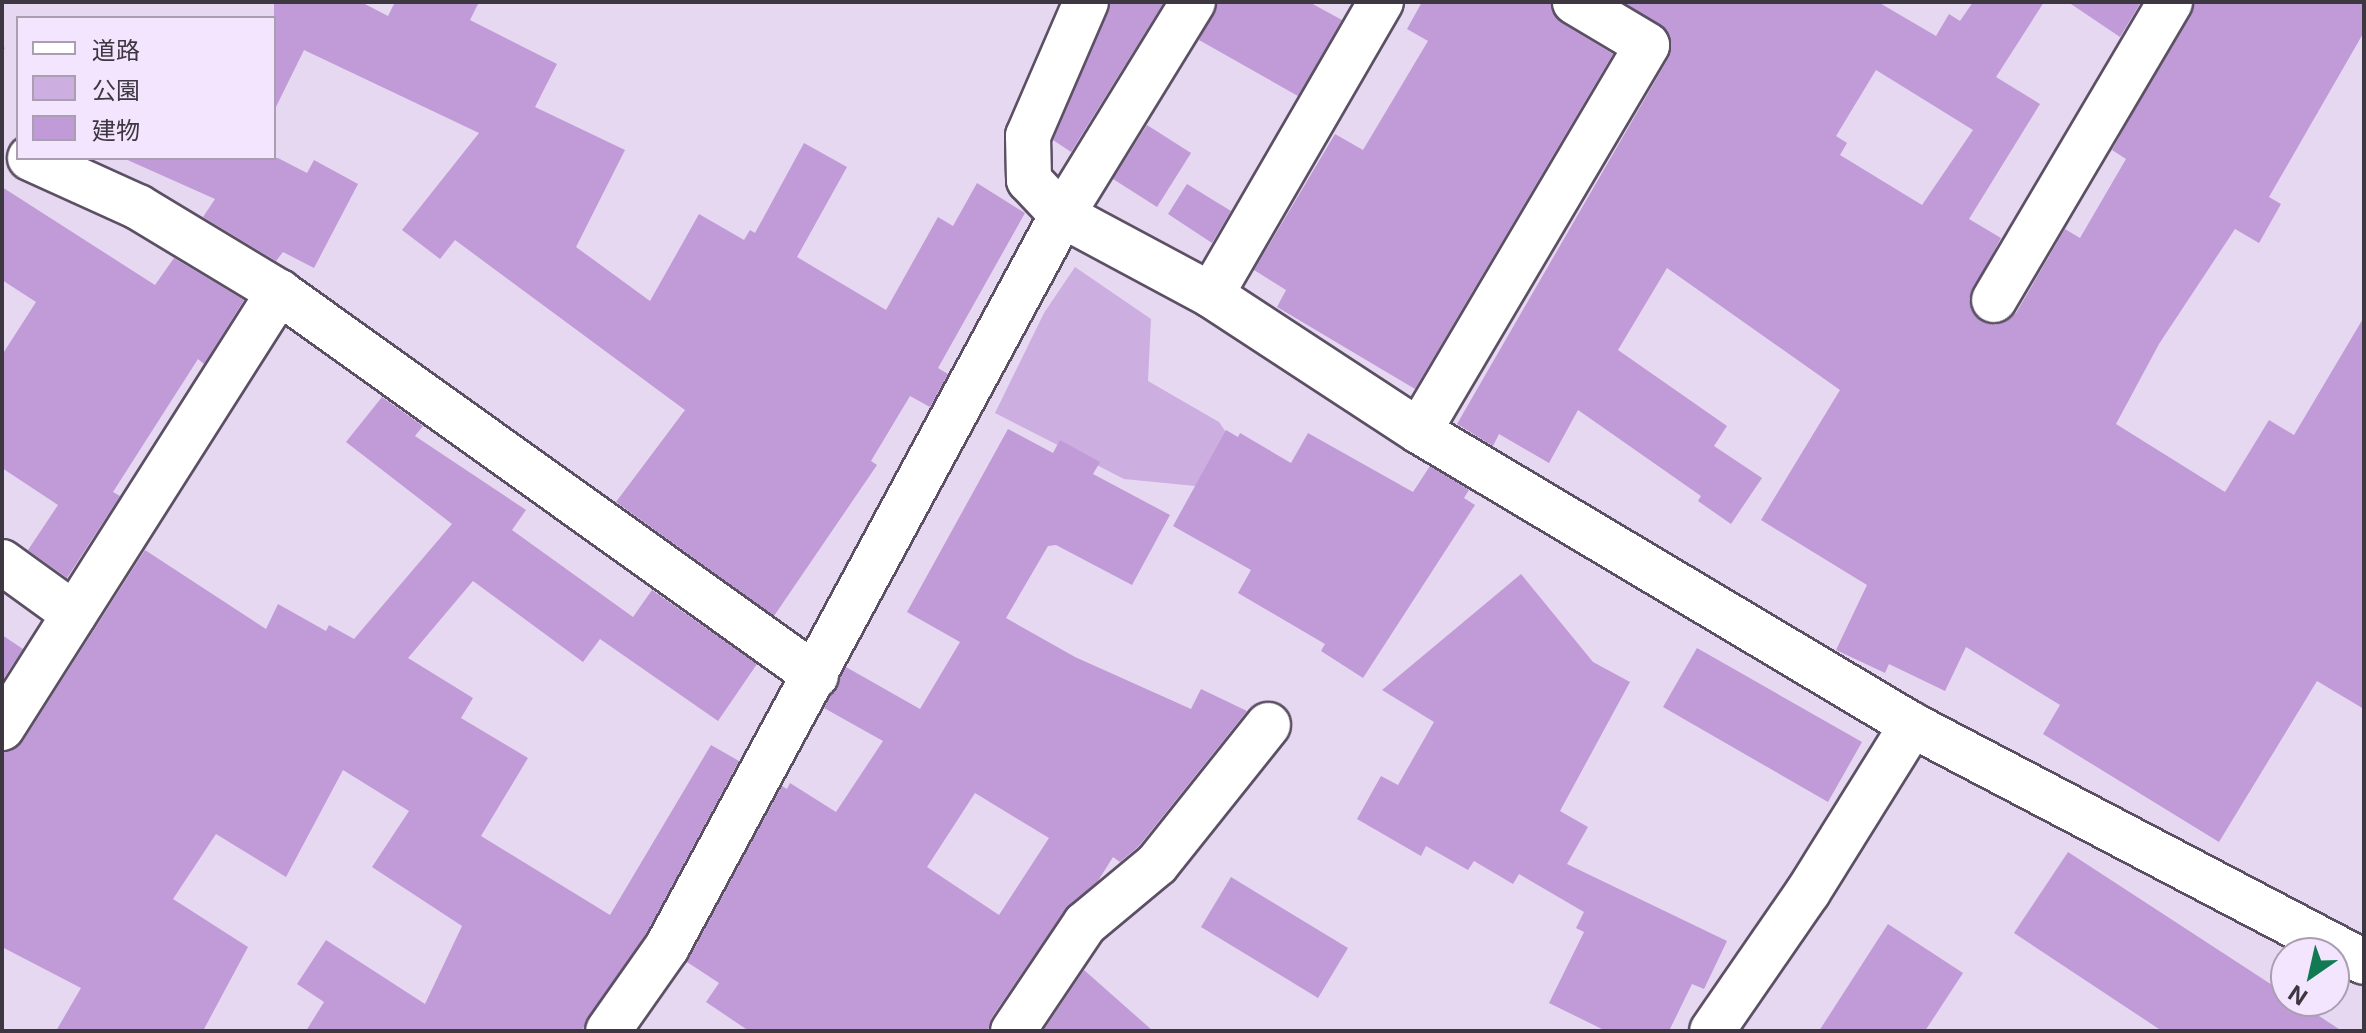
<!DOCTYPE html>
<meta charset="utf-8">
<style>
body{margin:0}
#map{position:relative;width:2366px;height:1033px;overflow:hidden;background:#e6d8f0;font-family:Inter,"Noto Sans JP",sans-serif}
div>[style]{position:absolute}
.green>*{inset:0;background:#cdaee0}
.building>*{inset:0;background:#c09bd8}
.path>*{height:5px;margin-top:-2.5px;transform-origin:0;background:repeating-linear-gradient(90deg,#a499ab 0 2px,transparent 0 8px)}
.roads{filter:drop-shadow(2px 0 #5c5064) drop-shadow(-2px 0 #5c5064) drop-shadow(0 2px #5c5064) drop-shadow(0 -2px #5c5064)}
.street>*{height:44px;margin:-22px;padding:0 22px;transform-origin:22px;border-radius:22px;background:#fff}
span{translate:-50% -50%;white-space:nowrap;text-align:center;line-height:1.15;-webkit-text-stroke:6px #f3e5fd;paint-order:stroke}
.frame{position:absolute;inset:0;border:4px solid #3c3740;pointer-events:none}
.legend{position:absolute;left:16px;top:16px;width:260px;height:144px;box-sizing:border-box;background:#f3e5fd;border:2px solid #aa9fb1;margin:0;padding:10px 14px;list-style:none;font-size:24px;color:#3c3740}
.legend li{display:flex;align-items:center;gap:16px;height:40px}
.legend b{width:40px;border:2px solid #aa9fb1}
.north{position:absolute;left:2270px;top:937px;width:80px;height:80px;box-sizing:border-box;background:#f3e5fd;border:2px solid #aa9fb1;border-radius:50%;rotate:214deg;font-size:22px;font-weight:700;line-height:32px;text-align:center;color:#3c3740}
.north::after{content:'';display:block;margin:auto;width:28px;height:36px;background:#117a53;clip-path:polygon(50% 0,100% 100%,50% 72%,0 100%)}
</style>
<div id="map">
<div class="green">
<div style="clip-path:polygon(1075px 267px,1151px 319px,1148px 381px,1219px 422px,1252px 470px,1236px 490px,1124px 479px,995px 413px,1044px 313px)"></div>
</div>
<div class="building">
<div style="clip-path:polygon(274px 2px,361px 2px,388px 16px,395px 2px,479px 2px,470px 20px,557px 64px,535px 107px,625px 150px,576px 247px,650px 301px,699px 214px,744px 240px,750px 230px,755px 233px,804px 143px,847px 167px,797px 257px,886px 310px,938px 217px,953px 226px,977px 183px,1025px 213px,938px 368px,948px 374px,930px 407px,910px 396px,871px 461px,877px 465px,774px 616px,616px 502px,685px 410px,455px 240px,440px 259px,402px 230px,479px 133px,304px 50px,274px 111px)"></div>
<div style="clip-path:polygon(1111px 2px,1164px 2px,1071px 152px,1053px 140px)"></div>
<div style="clip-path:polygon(1218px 2px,1309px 2px,1342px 20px,1298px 96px,1199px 40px)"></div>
<div style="clip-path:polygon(1422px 2px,1550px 2px,1562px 23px,1613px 54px,1415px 389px,1277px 307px,1286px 290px,1254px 270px,1335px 134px,1363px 150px,1428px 41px,1407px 29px)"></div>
<div style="clip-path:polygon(evenodd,1624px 2px,1878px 2px,1936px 36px,1949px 14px,1960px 21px,1973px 2px,2044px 2px,1996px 77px,2040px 104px,1969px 219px,2001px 238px,1969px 299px,1973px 313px,1995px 325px,2016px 313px,2065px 229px,2080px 238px,2126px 159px,2112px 150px,2195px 2px,2364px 2px,2364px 32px,2269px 197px,2281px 204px,2259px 243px,2235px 229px,2159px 344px,2116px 424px,2225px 492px,2269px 420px,2294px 435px,2364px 317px,2364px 709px,2317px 681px,2219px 842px,2043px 734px,2060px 705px,1966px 647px,1945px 691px,1889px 664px,1885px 673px,1836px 650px,1867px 585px,1761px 520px,1840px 390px,1667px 268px,1618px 350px,1727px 426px,1714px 446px,1762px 478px,1731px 524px,1698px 501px,1701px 496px,1578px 410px,1549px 463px,1499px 434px,1493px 446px,1457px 424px,1669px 57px,1668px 32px,1624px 2px,1876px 70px,1973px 130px,1922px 205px,1840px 155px,1847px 143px,1836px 136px,1876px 70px)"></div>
<div style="clip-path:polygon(2068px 2px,2141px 2px,2120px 37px)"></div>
<div style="clip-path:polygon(1147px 125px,1191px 153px,1157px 207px,1113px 179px)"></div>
<div style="clip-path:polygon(123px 158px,278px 158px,307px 173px,314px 160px,358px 184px,314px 268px,283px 252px,276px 261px,203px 217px,215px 199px)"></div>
<div style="clip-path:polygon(1187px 184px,1231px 211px,1212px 243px,1168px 214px)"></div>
<div style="clip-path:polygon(2px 187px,155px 285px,174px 258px,244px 300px,204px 364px,198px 359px,113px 492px,120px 496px,67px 578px,28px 550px,58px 505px,2px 468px,2px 355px,36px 302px,2px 280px)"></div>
<div style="clip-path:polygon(382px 397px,423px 426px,415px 436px,526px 510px,512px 530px,633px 617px,652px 590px,757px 664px,718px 721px,600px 639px,583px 662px,473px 581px,408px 658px,473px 698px,461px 718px,528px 758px,481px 836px,610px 915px,711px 745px,739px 761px,646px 934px,581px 1031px,306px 1031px,324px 1002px,297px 984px,326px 940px,425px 1004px,462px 926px,372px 867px,409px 811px,343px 770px,286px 877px,216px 834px,173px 899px,248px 947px,203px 1031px,56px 1031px,81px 988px,2px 947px,2px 753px,23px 741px,145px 550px,266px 629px,278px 604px,326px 631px,329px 625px,354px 639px,452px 524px,346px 442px)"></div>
<div style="clip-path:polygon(evenodd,1008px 429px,1053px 453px,1060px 440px,1100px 462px,1093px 474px,1170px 515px,1132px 585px,1056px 545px,1048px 546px,1006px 618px,1075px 657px,1191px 709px,1201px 689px,1247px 711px,1139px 846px,1120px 862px,1113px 857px,1098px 881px,1065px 910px,992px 1017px,988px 1031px,749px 1031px,706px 1002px,719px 983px,687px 962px,782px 786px,787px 789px,790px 783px,836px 812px,883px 741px,824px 708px,846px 667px,920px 709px,960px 642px,907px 612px,1008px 429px,975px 793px,1049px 838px,999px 915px,927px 867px,975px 793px)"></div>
<div style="clip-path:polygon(1226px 430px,1238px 437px,1240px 433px,1291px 463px,1308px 433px,1413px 492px,1430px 466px,1469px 490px,1464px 498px,1475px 505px,1363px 678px,1321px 651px,1325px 644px,1238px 593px,1251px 570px,1173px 526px)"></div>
<div style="clip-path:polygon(1521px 574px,1593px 662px,1630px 682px,1560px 811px,1588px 827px,1567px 864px,1727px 941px,1704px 989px,1692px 984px,1669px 1031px,1606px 1031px,1549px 1003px,1584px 932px,1576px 928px,1584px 912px,1519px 874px,1513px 884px,1474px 861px,1468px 870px,1426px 846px,1421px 856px,1357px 819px,1381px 776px,1398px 785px,1434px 722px,1382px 690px)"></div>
<div style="clip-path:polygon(2px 635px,23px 649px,2px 681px)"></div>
<div style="clip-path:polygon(1697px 648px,1862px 742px,1828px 802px,1663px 707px)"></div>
<div style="clip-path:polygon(2068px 852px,2286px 994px,2286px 1001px,2296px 1001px,2342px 1031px,2162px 1031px,2014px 933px)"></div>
<div style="clip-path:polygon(1231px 877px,1348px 948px,1318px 998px,1201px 927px)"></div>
<div style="clip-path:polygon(1888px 924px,1963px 973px,1925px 1031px,1819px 1031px)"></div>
<div style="clip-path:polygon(1084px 970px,1153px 1031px,1043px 1031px)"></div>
</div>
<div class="path">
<div style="left:2px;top:47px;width:4px;rotate:90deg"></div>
</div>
<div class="roads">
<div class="street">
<div style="left:1086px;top:2px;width:146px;rotate:113.4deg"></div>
<div style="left:1028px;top:136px;width:44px;rotate:88.7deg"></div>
<div style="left:1029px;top:180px;width:48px;rotate:46.7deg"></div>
<div style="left:1062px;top:215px;width:169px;rotate:28.2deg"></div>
<div style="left:1211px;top:295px;width:249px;rotate:33.2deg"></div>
<div style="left:1419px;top:431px;width:574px;rotate:30.81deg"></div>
<div style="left:1912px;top:725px;width:510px;rotate:27.67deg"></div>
<div style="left:30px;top:158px;width:119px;rotate:24.4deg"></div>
<div style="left:138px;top:207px;width:165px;rotate:31.1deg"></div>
<div style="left:279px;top:292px;width:660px;rotate:35.57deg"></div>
<div style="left:1211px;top:295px;width:339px;rotate:-59.9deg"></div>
<div style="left:1994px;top:300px;width:346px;rotate:-59.4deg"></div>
<div style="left:1419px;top:431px;width:448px;rotate:-59.4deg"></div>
<div style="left:1647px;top:45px;width:84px;rotate:-149.2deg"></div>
<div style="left:2px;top:562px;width:89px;rotate:35.8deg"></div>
<div style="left:2px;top:728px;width:517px;rotate:-57.57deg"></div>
<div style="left:608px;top:1031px;width:103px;rotate:-54.9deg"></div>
<div style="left:667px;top:947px;width:832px;rotate:-61.65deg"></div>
<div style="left:1062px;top:215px;width:250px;rotate:-58.4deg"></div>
<div style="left:1013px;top:1031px;width:129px;rotate:-56.1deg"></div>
<div style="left:1085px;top:924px;width:94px;rotate:-39.8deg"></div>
<div style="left:1157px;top:864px;width:178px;rotate:-51.4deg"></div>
<div style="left:1712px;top:1031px;width:169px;rotate:-55.4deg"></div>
<div style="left:1808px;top:892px;width:197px;rotate:-58.1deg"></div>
</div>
</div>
<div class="frame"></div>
<ul class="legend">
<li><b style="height:10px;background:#fff"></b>道路</li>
<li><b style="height:22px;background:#cdaee0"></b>公園</li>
<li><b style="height:22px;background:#c09bd8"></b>建物</li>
</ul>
<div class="north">N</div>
</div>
